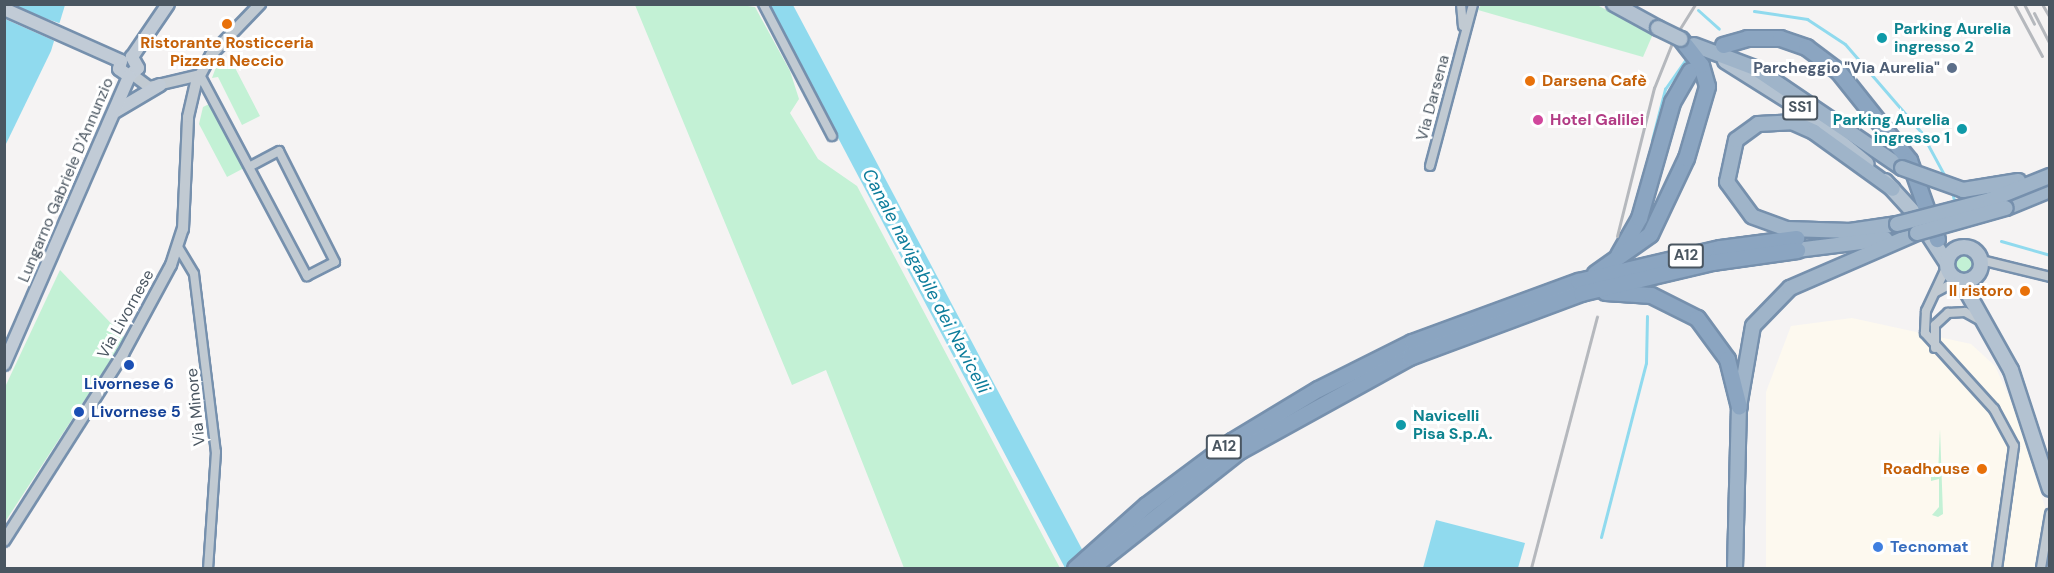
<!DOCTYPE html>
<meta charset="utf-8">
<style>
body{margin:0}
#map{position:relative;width:2054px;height:573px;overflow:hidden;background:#f5f3f3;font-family:"DM Sans",sans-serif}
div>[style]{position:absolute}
.commercial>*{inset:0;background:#fdf9ef}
.green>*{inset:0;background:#c3f1d5}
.round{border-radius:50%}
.water>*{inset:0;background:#90daee}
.pier>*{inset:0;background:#f5f3f3}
.stream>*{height:3px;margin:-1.5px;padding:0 1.5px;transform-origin:1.5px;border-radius:1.5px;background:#90daee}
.roads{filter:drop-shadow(2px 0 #7690ad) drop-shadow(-2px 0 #7690ad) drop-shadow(0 2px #7690ad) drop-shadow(0 -2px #7690ad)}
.minor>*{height:8px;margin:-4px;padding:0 4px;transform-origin:4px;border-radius:4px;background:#c1cad2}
.tertiary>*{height:10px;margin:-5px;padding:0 5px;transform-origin:5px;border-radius:5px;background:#c1cad2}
.secondary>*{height:12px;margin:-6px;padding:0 6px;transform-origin:6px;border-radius:6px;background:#c1cbd6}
.primary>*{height:14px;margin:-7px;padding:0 7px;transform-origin:7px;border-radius:7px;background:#b3c2d1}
.primary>.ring{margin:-7px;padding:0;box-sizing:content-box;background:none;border:14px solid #b3c2d1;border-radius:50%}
.trunk>*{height:14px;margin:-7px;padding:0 7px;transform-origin:7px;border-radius:7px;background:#9fb4c9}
.motorway>*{height:15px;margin:-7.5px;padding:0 7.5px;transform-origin:7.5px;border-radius:7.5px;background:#8ba5c1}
.rail>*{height:3px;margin:-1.5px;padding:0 1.5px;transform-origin:1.5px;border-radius:1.5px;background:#b5b8bd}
.bridges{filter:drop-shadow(2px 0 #7690ad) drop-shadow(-2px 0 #7690ad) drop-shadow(0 2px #7690ad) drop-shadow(0 -2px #7690ad)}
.primary-bridge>*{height:14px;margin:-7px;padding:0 7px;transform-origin:7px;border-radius:7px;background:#b3c2d1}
.trunk-bridge>*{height:14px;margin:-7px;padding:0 7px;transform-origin:7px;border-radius:7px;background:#9fb4c9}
.dots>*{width:16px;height:16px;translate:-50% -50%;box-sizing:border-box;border:3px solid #fff;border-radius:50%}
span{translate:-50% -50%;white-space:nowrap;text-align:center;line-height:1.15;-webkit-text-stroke:6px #fff;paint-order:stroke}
.shield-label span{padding:2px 4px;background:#fff;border:2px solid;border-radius:4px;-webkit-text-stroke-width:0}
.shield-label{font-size:15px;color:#4a5661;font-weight:700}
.culture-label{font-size:16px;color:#0d838f;font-weight:700}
.left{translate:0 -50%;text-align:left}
.right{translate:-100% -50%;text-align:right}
.food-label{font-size:16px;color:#c56008;font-weight:700}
.service-label{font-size:16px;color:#4e5e75;font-weight:700}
.street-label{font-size:16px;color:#4a5661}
.hotel-label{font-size:16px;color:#b23c85;font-weight:700}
.transit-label{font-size:16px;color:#164399;font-weight:700}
.shop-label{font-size:16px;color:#366cbe;font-weight:700}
.water-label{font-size:18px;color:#0c7c9b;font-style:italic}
.frame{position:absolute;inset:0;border:6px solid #4a5661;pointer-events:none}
</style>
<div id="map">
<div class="commercial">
<div style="clip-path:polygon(1852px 318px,1971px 344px,1995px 366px,2015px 410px,2049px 520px,2049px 568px,1766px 568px,1766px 392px,1791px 326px)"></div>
</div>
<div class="green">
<div style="clip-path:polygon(733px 4px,755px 7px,790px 71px,799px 99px,790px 113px,818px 159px,857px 186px,1060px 568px,904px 568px,826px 370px,792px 385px,635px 5px)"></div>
<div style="clip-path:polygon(1481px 5px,1597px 5px,1653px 34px,1643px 57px,1478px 10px)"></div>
<div style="clip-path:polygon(220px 56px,225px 62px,231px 60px,260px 116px,242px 125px,218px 77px,212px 78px)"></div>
<div style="clip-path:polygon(211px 103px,244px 168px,227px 177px,199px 124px,203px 107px)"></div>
<div class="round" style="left:1955px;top:254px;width:18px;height:18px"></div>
<div style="clip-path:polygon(60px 270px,125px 338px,5px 522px,5px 387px)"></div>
<div style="clip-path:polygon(1940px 429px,1943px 514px,1938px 517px,1932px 515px,1939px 507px,1939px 479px,1931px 481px,1931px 476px,1938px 475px)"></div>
</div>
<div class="water">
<div style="clip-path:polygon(5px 5px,65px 5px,51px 51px,5px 146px)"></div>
<div style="clip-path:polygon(768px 5px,793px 5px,1092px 568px,1065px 568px)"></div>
<div style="clip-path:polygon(1436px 520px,1525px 543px,1518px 568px,1423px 568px)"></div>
</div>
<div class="pier">
<div style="clip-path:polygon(5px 5px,62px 24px,57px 42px,5px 19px)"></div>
</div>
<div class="stream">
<div style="left:1698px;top:10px;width:28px;rotate:42deg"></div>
<div style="left:1754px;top:11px;width:54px;rotate:8.6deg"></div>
<div style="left:1807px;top:19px;width:45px;rotate:33.3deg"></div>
<div style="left:1845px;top:44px;width:116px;rotate:49.2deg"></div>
<div style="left:1921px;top:132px;width:55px;rotate:61.6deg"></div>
<div style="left:1652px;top:140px;width:53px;rotate:-75.7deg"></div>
<div style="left:1665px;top:89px;width:35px;rotate:-55deg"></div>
<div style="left:1952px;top:192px;width:12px;rotate:76deg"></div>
<div style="left:2001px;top:241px;width:51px;rotate:15.9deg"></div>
<div style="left:1601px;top:537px;width:180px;rotate:-75.5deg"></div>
<div style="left:1646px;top:363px;width:47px;rotate:-88.8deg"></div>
</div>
<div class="roads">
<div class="minor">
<div style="left:763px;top:4px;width:149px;rotate:62.4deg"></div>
<div style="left:1461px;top:4px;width:22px;rotate:85deg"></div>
<div style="left:200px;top:75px;width:228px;rotate:62deg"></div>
<div style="left:307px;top:276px;width:31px;rotate:-27deg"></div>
<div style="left:335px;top:262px;width:124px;rotate:-116.8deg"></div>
<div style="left:279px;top:151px;width:32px;rotate:152deg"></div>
<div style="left:1430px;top:166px;width:168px;rotate:-75.1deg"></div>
<div style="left:178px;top:247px;width:31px;rotate:59deg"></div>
<div style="left:194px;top:274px;width:179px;rotate:83deg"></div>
<div style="left:216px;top:452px;width:116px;rotate:93.9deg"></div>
<div style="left:1981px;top:260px;width:71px;rotate:13.8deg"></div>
<div style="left:1947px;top:266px;width:50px;rotate:115deg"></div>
<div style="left:1926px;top:311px;width:22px;rotate:93deg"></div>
<div style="left:1925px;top:333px;width:103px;rotate:47.8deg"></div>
<div style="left:1994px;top:409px;width:42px;rotate:61.6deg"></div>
<div style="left:2014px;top:446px;width:123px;rotate:97.9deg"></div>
<div style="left:1936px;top:292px;width:26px;rotate:-28deg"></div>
<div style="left:1935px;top:348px;width:23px;rotate:-90deg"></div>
<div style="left:1935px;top:325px;width:18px;rotate:-43deg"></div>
<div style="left:1948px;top:313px;width:17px;rotate:-3deg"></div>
<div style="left:1965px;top:312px;width:18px;rotate:29deg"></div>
<div style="left:2041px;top:568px;width:55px;rotate:-80.5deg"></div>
</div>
<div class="tertiary">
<div style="left:133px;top:75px;width:20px;rotate:37deg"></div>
<div style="left:149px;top:87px;width:52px;rotate:-13.2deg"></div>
<div style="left:4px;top:541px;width:222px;rotate:-57.5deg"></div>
<div style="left:123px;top:354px;width:101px;rotate:-61.7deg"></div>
<div style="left:171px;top:265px;width:38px;rotate:-72deg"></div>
<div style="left:183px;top:229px;width:112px;rotate:-87.4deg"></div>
<div style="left:188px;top:117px;width:35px;rotate:-77deg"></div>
<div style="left:196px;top:83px;width:32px;rotate:-62deg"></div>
<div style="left:211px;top:55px;width:71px;rotate:-46.1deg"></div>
</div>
<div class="secondary">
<div style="left:4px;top:9px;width:128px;rotate:24deg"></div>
<div style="left:132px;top:57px;width:64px;rotate:-55.8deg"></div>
<div style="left:121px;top:61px;width:8px;rotate:104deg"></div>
<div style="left:119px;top:69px;width:12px;rotate:35deg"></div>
<div style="left:129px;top:76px;width:12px;rotate:-42deg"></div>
<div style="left:138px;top:68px;width:13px;rotate:-119deg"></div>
<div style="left:116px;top:111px;width:51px;rotate:-30.6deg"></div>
<div style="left:4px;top:364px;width:314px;rotate:-66.5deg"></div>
</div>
<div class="primary">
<div style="left:1614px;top:4px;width:50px;rotate:28.6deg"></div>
<div style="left:1725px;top:61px;width:86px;rotate:32.2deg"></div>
<div style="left:1798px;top:107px;width:89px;rotate:39.6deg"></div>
<div style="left:1885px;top:181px;width:45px;rotate:47.7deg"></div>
<div style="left:1915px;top:214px;width:59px;rotate:56.9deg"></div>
<div class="ring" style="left:1947px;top:247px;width:20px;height:20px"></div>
<div style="left:1961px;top:281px;width:102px;rotate:60.7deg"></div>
<div style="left:2011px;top:370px;width:125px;rotate:71.9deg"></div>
</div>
<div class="trunk">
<div style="left:1694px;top:45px;width:65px;rotate:20.7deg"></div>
<div style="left:1755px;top:68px;width:178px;rotate:34.2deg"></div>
<div style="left:2006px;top:208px;width:48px;rotate:-22.2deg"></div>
<div style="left:1851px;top:231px;width:64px;rotate:-178.2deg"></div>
<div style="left:1787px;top:229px;width:37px;rotate:-160deg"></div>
<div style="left:1752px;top:216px;width:42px;rotate:-126.3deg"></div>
<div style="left:1727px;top:182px;width:43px;rotate:-77.9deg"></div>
<div style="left:1736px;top:140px;width:27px;rotate:-36deg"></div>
<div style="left:1758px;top:124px;width:34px;rotate:-3deg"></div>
<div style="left:1792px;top:122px;width:24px;rotate:24deg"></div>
<div style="left:1814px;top:132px;width:97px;rotate:35.8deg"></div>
<div style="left:1843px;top:232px;width:55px;rotate:-8.4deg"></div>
<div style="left:1797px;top:250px;width:89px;rotate:-7.1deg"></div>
<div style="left:1735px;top:568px;width:161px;rotate:-88.6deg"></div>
<div style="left:1739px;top:407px;width:82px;rotate:-80.2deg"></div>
<div style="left:1753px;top:326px;width:53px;rotate:-45.8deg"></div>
<div style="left:1790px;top:288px;width:138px;rotate:-23.4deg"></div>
</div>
<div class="motorway">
<div style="left:1723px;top:45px;width:25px;rotate:-16deg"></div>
<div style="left:1747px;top:38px;width:33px"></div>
<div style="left:1780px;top:38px;width:28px;rotate:19deg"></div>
<div style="left:1806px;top:47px;width:40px;rotate:37deg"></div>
<div style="left:1838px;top:71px;width:114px;rotate:51.4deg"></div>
<div style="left:1909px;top:160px;width:84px;rotate:70.5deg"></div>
<div style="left:1618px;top:255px;width:43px;rotate:-60.4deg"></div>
<div style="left:1639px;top:218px;width:121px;rotate:-74.1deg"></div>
<div style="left:1672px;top:102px;width:36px;rotate:-60deg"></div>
<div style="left:1595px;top:273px;width:67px;rotate:-35.3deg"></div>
<div style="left:1650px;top:234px;width:84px;rotate:-64.7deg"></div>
<div style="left:1686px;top:158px;width:75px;rotate:-73.7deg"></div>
<div style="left:1707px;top:86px;width:22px;rotate:-106deg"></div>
<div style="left:1701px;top:65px;width:33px;rotate:-128deg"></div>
<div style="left:1605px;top:292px;width:46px;rotate:3.7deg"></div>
<div style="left:1651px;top:295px;width:51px;rotate:26.6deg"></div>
<div style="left:1697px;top:318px;width:51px;rotate:53.8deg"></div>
<div style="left:1727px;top:359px;width:49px;rotate:76deg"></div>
<div style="left:1075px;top:568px;width:95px;rotate:-41.6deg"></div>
<div style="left:1146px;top:505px;width:107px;rotate:-36.7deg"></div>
<div style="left:1232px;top:441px;width:100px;rotate:-31.2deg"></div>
<div style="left:1318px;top:389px;width:105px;rotate:-26.6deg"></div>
<div style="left:1412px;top:342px;width:177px;rotate:-20.2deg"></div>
<div style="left:1578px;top:281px;width:146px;rotate:-13.1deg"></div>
<div style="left:1720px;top:248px;width:77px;rotate:-7.5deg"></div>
<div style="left:1091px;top:568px;width:189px;rotate:-38.3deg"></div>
<div style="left:1239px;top:451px;width:194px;rotate:-28.9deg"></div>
<div style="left:1409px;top:357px;width:184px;rotate:-20.4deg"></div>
<div style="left:1581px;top:293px;width:135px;rotate:-13.3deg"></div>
<div style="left:1712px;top:262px;width:86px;rotate:-8deg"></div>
</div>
</div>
<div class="rail">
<div style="left:2014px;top:4px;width:59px;rotate:61.7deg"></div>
<div style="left:2024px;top:4px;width:22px;rotate:63deg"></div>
<div style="left:2042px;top:4px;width:16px;rotate:60deg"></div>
<div style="left:2034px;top:13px;width:35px;rotate:63deg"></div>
<div style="left:1679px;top:30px;width:31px;rotate:-58deg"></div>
<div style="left:1617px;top:236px;width:153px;rotate:-76deg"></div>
<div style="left:1654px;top:88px;width:48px;rotate:-68.2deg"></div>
<div style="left:1531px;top:568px;width:260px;rotate:-75.3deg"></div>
</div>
<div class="bridges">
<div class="primary-bridge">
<div style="left:1658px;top:28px;width:25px;rotate:26deg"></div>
</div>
<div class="trunk-bridge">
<div style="left:1902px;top:168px;width:65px;rotate:19.8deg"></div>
<div style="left:1963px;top:190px;width:56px;rotate:-9.3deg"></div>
<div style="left:1897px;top:224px;width:96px;rotate:-14.5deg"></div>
<div style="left:1990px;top:200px;width:65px;rotate:-21.8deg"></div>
<div style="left:1917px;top:233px;width:92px;rotate:-15.7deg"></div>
</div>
</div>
<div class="dots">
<div style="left:227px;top:24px;background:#e8710a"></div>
<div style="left:1882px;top:38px;background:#0f9aa8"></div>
<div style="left:1952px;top:68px;background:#5c6f8a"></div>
<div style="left:1530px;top:81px;background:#e8710a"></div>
<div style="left:1538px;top:120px;background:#d1479c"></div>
<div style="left:1962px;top:129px;background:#0f9aa8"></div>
<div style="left:2025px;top:291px;background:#e8710a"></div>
<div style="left:129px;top:365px;background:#1a4fb4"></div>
<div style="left:79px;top:412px;background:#1a4fb4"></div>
<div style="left:1401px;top:425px;background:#0f9aa8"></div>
<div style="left:1982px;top:469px;background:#e8710a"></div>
<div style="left:1878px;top:547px;background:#3f7fe0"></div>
</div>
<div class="shield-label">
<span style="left:1800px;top:108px">SS1</span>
<span style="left:1686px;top:256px">A12</span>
<span style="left:1224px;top:447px">A12</span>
</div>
<div class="culture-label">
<span class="left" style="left:1894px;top:38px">Parking Aurelia<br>ingresso 2</span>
<span class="right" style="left:1950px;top:129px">Parking Aurelia<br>ingresso 1</span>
<span class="left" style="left:1413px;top:425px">Navicelli<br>Pisa S.p.A.</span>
</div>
<div class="food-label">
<span style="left:227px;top:52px">Ristorante Rosticceria<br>Pizzera Neccio</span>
<span class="left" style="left:1542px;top:81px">Darsena Cafè</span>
<span class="right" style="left:2013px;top:291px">Il ristoro</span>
<span class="right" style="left:1970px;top:469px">Roadhouse</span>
</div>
<div class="service-label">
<span class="right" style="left:1940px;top:68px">Parcheggio "Via Aurelia"</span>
</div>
<div class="street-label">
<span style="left:1433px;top:98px;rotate:-75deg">Via Darsena</span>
<span style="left:66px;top:180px;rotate:-67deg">Lungarno Gabriele D'Annunzio</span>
<span style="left:126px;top:314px;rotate:-61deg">Via Livornese</span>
<span style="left:196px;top:407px;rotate:-96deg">Via Minore</span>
</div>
<div class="hotel-label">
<span class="left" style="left:1550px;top:120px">Hotel Galilei</span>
</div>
<div class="transit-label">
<span style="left:129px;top:384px">Livornese 6</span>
<span class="left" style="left:91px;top:412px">Livornese 5</span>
</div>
<div class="shop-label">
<span class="left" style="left:1890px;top:547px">Tecnomat</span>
</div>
<div class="water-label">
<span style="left:926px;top:281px;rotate:62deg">Canale navigabile dei Navicelli</span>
</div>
<div class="frame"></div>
</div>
